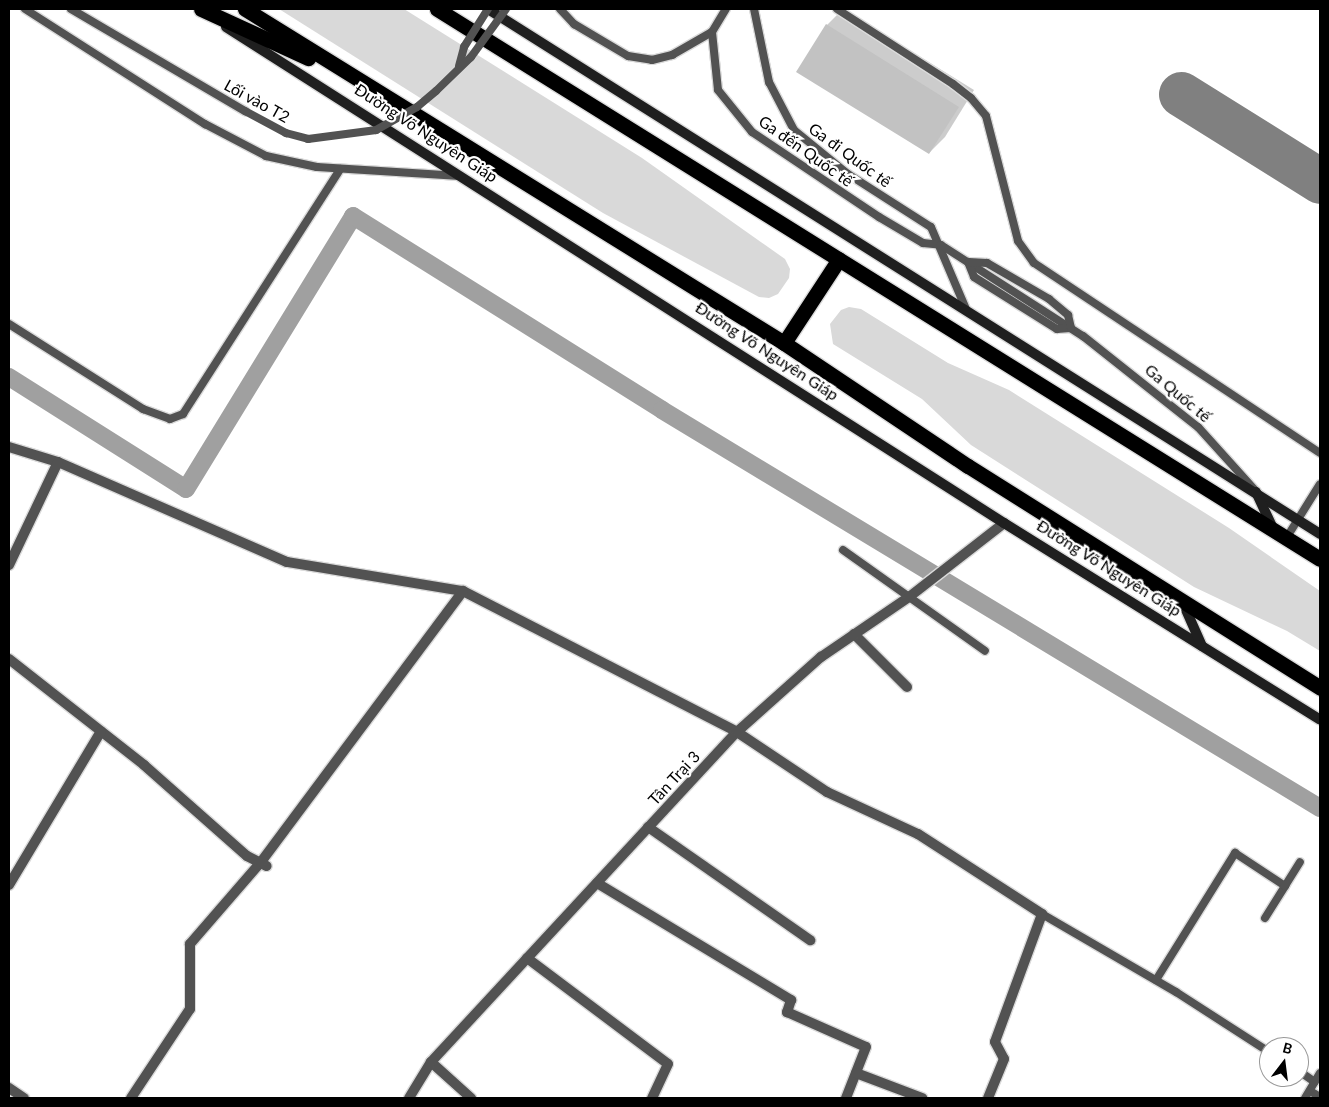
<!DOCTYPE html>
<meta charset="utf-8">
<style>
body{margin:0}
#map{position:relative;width:1329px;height:1107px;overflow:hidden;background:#fff;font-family:Lato,sans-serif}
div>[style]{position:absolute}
.green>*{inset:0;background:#d9d9d9}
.shadow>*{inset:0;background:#0003}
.canal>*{height:18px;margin:-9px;padding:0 9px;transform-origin:9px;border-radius:9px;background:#a0a0a0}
.taxiway>*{height:45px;margin:-22.5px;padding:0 22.5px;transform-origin:22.5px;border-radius:22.5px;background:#808080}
.building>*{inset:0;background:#c2c2c2}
.roads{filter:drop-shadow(1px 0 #dbdbdb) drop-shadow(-1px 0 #dbdbdb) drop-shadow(0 1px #dbdbdb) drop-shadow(0 -1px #dbdbdb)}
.lane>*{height:8px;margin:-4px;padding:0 4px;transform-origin:4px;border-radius:4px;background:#525252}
.street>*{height:10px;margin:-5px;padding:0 5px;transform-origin:5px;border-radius:5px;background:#525252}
.secondary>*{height:10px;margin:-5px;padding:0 5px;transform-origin:5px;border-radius:5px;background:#1f1f1f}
.highway>*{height:15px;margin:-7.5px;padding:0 7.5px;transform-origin:7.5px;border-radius:7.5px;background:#000}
.lane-bridge>*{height:8px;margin:-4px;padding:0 4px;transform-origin:4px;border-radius:4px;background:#525252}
span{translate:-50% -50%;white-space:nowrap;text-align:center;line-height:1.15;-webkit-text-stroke:4.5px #fff;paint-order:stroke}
.street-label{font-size:16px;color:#000}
.frame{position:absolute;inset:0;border:10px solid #000;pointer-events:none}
.north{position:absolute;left:1259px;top:1037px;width:50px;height:50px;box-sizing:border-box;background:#fff;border:1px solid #999;border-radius:50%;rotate:15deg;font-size:14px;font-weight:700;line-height:20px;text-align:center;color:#000}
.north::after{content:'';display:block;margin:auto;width:18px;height:22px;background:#000;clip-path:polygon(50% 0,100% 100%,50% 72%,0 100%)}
</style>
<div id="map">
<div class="green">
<div style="clip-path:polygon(279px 9px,404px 9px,642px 158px,785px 259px,790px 269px,789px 278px,778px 294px,769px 298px,759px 297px,603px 213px)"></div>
<div style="clip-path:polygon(849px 307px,861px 309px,948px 363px,1009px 390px,1229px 528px,1320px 591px,1320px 651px,1287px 631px,1194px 587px,971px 445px,922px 399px,833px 344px,830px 324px,841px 310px)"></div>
</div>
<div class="shadow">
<div style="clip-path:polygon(843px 9px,974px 90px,945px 137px,929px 153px,827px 25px)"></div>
</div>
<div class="canal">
<div style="left:9px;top:377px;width:209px;rotate:32.3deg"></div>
<div style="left:186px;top:489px;width:320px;rotate:-58.5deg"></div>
<div style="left:353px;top:216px;width:365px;rotate:32.1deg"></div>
<div style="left:662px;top:410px;width:769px;rotate:31.17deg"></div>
</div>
<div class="taxiway">
<div style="left:1181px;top:94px;width:164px;rotate:32deg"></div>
</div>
<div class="building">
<div style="clip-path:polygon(826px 24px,959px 107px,929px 154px,796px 72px)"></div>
</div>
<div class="roads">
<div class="lane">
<div style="left:25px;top:9px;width:214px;rotate:32.6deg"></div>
<div style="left:205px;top:124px;width:69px;rotate:27.7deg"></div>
<div style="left:266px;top:156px;width:52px;rotate:12.2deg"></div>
<div style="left:317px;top:167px;width:143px;rotate:3.6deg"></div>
<div style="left:71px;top:9px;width:202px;rotate:30.4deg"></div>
<div style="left:560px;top:9px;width:21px;rotate:47deg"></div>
<div style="left:574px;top:24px;width:63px;rotate:30.7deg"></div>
<div style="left:628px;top:56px;width:24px;rotate:9deg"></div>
<div style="left:652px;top:60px;width:21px;rotate:-14deg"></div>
<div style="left:672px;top:55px;width:46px;rotate:-29.9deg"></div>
<div style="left:712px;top:32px;width:27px;rotate:-59deg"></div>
<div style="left:754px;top:9px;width:75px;rotate:78.4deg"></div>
<div style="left:769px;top:82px;width:54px;rotate:62.5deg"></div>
<div style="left:794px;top:130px;width:70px;rotate:39.2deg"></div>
<div style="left:848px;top:174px;width:98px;rotate:32.6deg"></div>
<div style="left:931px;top:227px;width:89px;rotate:66.9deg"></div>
<div style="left:837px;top:9px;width:138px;rotate:32.9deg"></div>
<div style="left:953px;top:84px;width:23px;rotate:38deg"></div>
<div style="left:971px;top:98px;width:23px;rotate:50deg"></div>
<div style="left:986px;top:116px;width:129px;rotate:75.6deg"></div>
<div style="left:1018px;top:241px;width:27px;rotate:54deg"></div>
<div style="left:1034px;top:263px;width:343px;rotate:33.6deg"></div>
<div style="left:712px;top:32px;width:58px;rotate:84.1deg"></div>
<div style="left:718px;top:90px;width:54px;rotate:51deg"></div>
<div style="left:752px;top:132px;width:153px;rotate:33.8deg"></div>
<div style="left:879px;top:217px;width:51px;rotate:30.6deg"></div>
<div style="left:923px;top:243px;width:18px;rotate:6deg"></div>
<div style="left:941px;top:245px;width:169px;rotate:32.7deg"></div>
<div style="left:1083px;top:336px;width:147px;rotate:38.4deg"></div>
<div style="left:1198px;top:427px;width:85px;rotate:47.9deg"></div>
<div style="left:968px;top:262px;width:16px;rotate:68deg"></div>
<div style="left:974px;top:277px;width:98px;rotate:32.1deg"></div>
<div style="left:1057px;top:329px;width:14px;rotate:-4deg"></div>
<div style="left:969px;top:262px;width:18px;rotate:3deg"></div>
<div style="left:987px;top:263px;width:72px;rotate:30.1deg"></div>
<div style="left:1049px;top:299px;width:25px;rotate:40deg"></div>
<div style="left:1068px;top:315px;width:13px;rotate:77deg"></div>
<div style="left:9px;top:324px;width:159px;rotate:32.4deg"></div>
<div style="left:143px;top:409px;width:29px;rotate:20deg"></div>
<div style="left:170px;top:419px;width:14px;rotate:-21deg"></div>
<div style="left:183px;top:414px;width:291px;rotate:-57.3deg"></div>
<div style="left:1287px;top:537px;width:62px;rotate:-58.1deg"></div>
<div style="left:843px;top:550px;width:174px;rotate:35.4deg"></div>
<div style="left:1042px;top:914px;width:155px;rotate:30.2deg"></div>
<div style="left:1176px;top:992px;width:111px;rotate:32.8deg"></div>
<div style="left:1265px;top:918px;width:38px;rotate:-58deg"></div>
<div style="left:1156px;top:980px;width:150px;rotate:-58.1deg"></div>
<div style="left:1235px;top:853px;width:60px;rotate:33.4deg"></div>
<div style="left:1285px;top:886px;width:28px;rotate:-58deg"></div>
<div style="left:1299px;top:1071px;width:19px;rotate:35deg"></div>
<div style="left:1310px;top:1091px;width:12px;rotate:31deg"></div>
<div style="left:1305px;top:1098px;width:29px;rotate:-59deg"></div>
</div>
<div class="street">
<div style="left:9px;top:447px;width:51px;rotate:17deg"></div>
<div style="left:58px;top:462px;width:250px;rotate:23.6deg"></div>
<div style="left:287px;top:562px;width:178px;rotate:9.4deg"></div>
<div style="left:463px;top:591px;width:308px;rotate:27.2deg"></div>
<div style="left:737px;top:732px;width:108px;rotate:33.7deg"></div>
<div style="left:827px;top:792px;width:100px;rotate:24.8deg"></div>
<div style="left:918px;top:834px;width:148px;rotate:32.8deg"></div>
<div style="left:1042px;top:914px;width:136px;rotate:110.2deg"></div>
<div style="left:995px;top:1042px;width:19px;rotate:62deg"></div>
<div style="left:1004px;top:1059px;width:42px;rotate:112.3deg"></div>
<div style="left:9px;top:565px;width:114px;rotate:-64.6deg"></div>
<div style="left:854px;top:634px;width:75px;rotate:45deg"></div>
<div style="left:9px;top:659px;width:172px;rotate:38.1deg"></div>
<div style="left:144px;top:765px;width:137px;rotate:41.5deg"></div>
<div style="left:247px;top:856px;width:22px;rotate:27deg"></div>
<div style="left:648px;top:827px;width:198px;rotate:34.9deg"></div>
<div style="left:597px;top:883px;width:227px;rotate:31.1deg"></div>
<div style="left:791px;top:1000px;width:13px;rotate:108deg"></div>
<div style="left:787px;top:1012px;width:86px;rotate:23.9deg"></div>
<div style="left:866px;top:1047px;width:55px;rotate:111.4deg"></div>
<div style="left:9px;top:885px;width:179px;rotate:-59.1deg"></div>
<div style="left:527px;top:958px;width:176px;rotate:36.9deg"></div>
<div style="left:668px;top:1064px;width:38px;rotate:115deg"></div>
<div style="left:431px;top:1062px;width:54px;rotate:42deg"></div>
<div style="left:856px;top:1073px;width:71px;rotate:20.7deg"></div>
<div style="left:9px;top:1088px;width:18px;rotate:34deg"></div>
<div style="left:131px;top:1098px;width:107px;rotate:-56.5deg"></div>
<div style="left:190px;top:1009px;width:65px;rotate:-90deg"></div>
<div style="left:190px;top:944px;width:108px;rotate:-49.1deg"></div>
<div style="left:261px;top:862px;width:338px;rotate:-53.3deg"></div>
<div style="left:409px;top:1098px;width:42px;rotate:-58.6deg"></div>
<div style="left:431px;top:1062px;width:450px;rotate:-47.2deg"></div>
<div style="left:737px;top:732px;width:113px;rotate:-41.8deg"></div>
<div style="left:821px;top:657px;width:107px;rotate:-34.3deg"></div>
<div style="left:909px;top:597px;width:120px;rotate:-37.9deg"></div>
</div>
<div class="secondary">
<div style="left:488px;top:9px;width:984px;rotate:32.25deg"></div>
<div style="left:226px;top:27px;width:923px;rotate:32.52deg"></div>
<div style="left:1004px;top:523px;width:372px;rotate:31.9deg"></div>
<div style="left:1256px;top:492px;width:38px;rotate:65deg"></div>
<div style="left:1183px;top:603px;width:47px;rotate:66.2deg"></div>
</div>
<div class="highway">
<div style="left:201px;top:9px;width:118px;rotate:24.6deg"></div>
<div style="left:245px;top:9px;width:634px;rotate:31.79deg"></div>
<div style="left:784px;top:343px;width:221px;rotate:33.8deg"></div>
<div style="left:968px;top:466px;width:416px;rotate:32.2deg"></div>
<div style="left:437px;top:9px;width:1040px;rotate:31.92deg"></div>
<div style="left:784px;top:343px;width:100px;rotate:-56.8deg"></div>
</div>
</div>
<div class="lane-bridge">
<div style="left:459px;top:66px;width:20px;rotate:-75deg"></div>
<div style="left:464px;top:47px;width:45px;rotate:-57.7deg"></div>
<div style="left:245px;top:111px;width:47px;rotate:28.2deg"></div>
<div style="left:286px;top:133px;width:23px;rotate:15deg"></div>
<div style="left:308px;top:139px;width:69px;rotate:-7.5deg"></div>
<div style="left:376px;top:130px;width:47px;rotate:-29.3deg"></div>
<div style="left:417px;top:107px;width:25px;rotate:-40deg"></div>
<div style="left:436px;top:91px;width:49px;rotate:-44.2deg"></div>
<div style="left:471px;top:57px;width:59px;rotate:-53.9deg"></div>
</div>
<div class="street-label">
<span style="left:257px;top:101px;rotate:29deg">Lối vào T2</span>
<span style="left:426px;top:133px;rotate:33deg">Đường Võ Nguyên Giáp</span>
<span style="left:806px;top:151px;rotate:35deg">Ga đến Quốc tế</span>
<span style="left:850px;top:155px;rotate:36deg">Ga đi Quốc tế</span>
<span style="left:767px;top:351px;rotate:33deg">Đường Võ Nguyên Giáp</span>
<span style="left:1178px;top:393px;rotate:40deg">Ga Quốc tế</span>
<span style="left:1109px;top:568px;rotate:32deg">Đường Võ Nguyên Giáp</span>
<span style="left:674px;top:778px;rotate:-47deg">Tân Trại 3</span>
</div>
<div class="frame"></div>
<div class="north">B</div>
</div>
